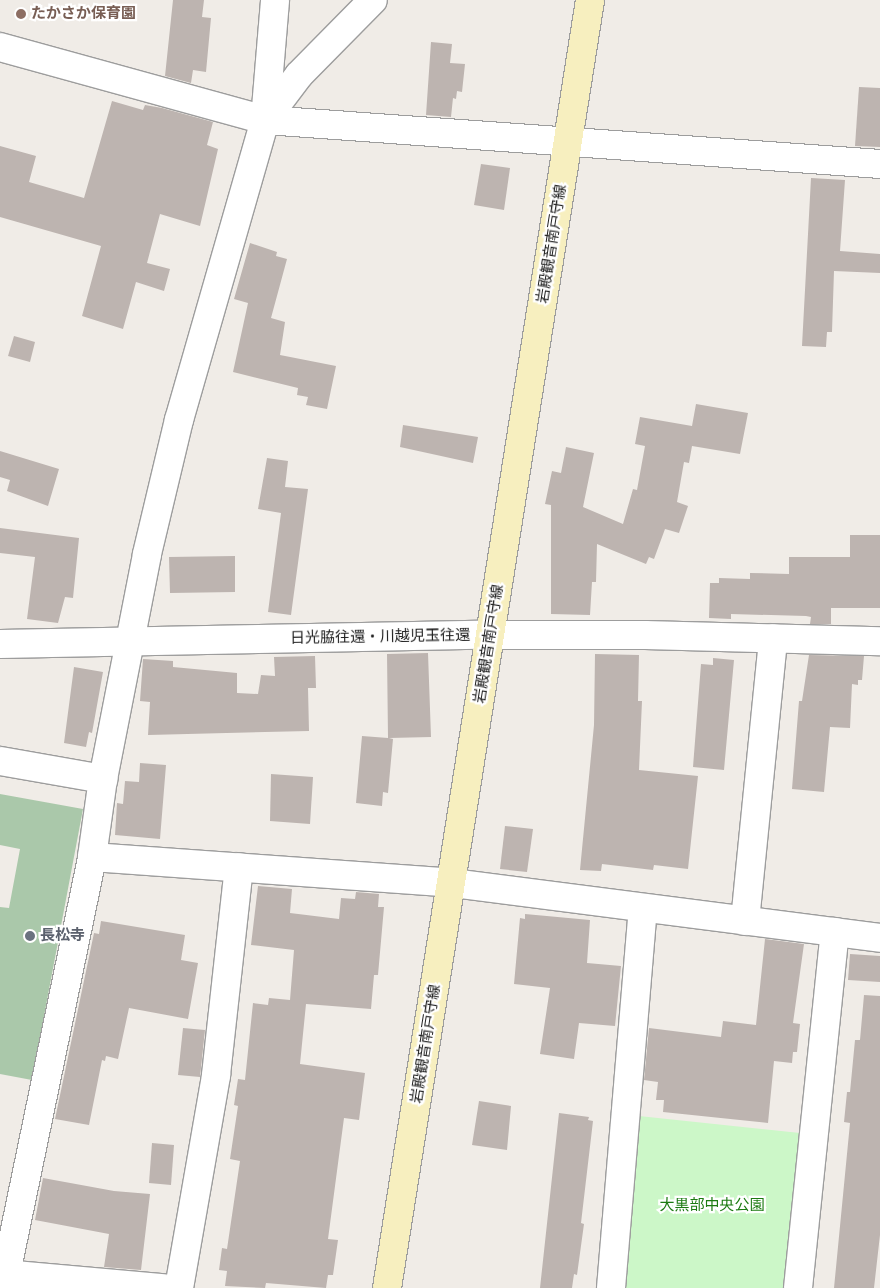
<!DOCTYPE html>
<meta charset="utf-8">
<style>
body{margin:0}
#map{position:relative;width:880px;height:1288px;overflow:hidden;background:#f0ece7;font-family:Cabin,"Noto Sans JP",sans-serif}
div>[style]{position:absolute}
.cemetery>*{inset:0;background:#aac8aa}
.park>*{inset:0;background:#ccf7c8}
.building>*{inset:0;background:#bdb4b0}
.roads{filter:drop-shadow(1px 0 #9d9d9d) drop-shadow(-1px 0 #9d9d9d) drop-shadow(0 1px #9d9d9d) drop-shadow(0 -1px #9d9d9d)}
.minor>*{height:28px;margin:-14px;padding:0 14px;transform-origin:14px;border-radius:14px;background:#fff}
.secondary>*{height:28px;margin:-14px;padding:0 14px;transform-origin:14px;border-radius:14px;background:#f7efbf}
.dots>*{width:14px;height:14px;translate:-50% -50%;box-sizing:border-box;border:2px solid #fff;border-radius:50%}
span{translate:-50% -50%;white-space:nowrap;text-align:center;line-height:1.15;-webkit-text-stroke:4.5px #fff;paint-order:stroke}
.education-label{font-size:15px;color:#785e54;font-weight:700}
.left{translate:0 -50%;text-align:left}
.street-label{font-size:15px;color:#202020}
.worship-label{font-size:15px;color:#5b616d;font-weight:700}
.park-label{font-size:15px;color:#1c7b12}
</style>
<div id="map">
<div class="cemetery">
<div style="clip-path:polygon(0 794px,83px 809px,32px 1080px,0 1074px,0 907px,9px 908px,20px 849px,0 845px)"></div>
</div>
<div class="park">
<div style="clip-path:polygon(639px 1116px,800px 1133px,785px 1288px,622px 1288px)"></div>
</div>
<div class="building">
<div style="clip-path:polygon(173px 0,204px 0,202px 17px,211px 18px,206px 72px,193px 70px,191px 83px,165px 76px)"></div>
<div style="clip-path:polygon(431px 42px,452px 44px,450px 63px,465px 64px,462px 92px,457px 91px,456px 99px,453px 98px,451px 117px,426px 115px)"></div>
<div style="clip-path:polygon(859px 87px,880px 88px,880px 147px,855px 146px)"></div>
<div style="clip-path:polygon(112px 101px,143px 110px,145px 105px,162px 108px,213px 122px,207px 145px,218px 149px,200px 226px,160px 214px,147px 263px,170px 269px,164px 291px,136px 282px,123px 329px,82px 316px,101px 246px,0 217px,0 146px,36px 156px,29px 182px,84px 198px)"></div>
<div style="clip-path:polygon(481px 164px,510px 168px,504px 210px,474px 205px)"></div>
<div style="clip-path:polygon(811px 178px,845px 180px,840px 251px,880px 254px,880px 273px,834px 271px,832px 332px,827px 332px,826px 347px,802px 346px)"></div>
<div style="clip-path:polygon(250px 243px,277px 252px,276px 256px,287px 259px,271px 318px,285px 322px,280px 355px,336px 366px,327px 409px,306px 405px,308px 397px,297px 395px,298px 388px,233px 372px,248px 303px,234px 299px)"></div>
<div style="clip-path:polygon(14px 336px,35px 342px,30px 362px,8px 356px)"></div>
<div style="clip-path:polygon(696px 404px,748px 413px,740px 454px,692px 446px,689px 463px,684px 462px,677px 502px,688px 506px,679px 533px,665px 529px,654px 559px,649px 557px,646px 564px,597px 544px,596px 582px,592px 582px,590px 615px,551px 614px,551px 505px,545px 504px,552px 471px,561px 473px,566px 447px,594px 453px,583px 507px,623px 524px,633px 489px,637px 490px,645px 446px,635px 444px,640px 417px,692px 426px)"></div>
<div style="clip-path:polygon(403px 425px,478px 437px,473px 463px,400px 447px)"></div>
<div style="clip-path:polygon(0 451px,59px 469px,48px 506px,7px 491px,10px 480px,0 477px)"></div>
<div style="clip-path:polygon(267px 458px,288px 461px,285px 487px,308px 489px,291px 615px,268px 612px,281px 513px,258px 509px)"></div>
<div style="clip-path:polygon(0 528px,79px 538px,73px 598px,65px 597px,58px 623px,27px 619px,35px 557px,0 553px)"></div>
<div style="clip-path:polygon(850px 535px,880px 535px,880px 608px,831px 608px,831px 624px,810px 624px,811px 617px,806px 616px,731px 614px,731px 619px,709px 618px,710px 583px,719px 583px,719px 578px,750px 579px,750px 573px,789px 574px,789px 557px,850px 557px)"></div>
<div style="clip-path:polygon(235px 556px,235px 592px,170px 593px,169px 557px)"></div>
<div style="clip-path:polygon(428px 653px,431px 737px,389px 738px,393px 739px,388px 793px,383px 792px,382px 806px,356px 803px,362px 736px,388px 738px,387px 654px)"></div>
<div style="clip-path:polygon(595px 654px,639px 655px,638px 701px,642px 701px,639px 770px,698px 776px,688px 869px,654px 865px,653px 870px,602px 864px,601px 871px,580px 870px,594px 725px)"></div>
<div style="clip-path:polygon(809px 655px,864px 656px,862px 680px,858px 680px,858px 685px,852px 684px,850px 728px,830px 727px,824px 792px,792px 789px,799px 701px,802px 701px)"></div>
<div style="clip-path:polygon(315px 656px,316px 688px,308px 688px,309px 731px,148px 735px,150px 702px,140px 701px,143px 659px,173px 661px,173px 667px,237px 673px,237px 693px,258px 694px,261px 675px,275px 676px,274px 657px)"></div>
<div style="clip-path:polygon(713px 658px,734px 660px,724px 770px,693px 767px,701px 664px,713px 665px)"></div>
<div style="clip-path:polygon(74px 667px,103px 672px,92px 733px,89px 732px,86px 747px,64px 743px)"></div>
<div style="clip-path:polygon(140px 763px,166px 765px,160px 839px,115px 835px,117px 803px,123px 804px,125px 781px,139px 782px)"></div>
<div style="clip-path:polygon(271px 774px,313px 777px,310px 824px,270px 821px)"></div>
<div style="clip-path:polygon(505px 826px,533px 829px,527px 872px,500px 869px)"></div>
<div style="clip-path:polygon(258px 886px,292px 889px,290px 913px,339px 919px,341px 898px,355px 899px,356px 892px,379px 894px,378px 907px,384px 907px,378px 975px,374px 975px,371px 1009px,306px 1004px,300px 1064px,365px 1073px,359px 1120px,344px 1118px,328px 1239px,338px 1240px,333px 1275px,328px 1275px,326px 1288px,266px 1283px,265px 1288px,225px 1286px,227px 1271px,219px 1270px,222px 1248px,227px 1249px,240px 1161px,230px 1159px,238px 1106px,234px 1105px,238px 1079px,245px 1080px,253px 1003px,268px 1005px,269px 998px,290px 1000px,294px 950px,251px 945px)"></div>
<div style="clip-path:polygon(525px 914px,590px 920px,587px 963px,621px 966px,615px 1026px,579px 1023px,574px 1059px,540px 1054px,550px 988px,514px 984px,520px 918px,525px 919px)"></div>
<div style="clip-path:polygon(101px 921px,185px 935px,181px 960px,198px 963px,188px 1019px,129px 1008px,118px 1059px,106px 1056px,105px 1061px,102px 1060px,89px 1125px,55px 1119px,94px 933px,99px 934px)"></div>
<div style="clip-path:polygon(765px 939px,804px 944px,793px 1023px,800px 1024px,797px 1052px,793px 1052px,792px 1063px,774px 1061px,768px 1123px,663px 1112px,664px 1100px,656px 1100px,658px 1082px,644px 1080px,649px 1028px,721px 1037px,723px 1021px,756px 1025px)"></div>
<div style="clip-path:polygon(850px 954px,880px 956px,880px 982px,848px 980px)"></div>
<div style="clip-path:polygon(864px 995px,880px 996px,880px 1235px,874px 1288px,834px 1288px,850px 1123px,844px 1122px,847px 1092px,850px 1092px,855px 1040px,860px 1040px)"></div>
<div style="clip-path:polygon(183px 1028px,205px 1030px,200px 1077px,178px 1075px)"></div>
<div style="clip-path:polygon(479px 1101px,511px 1106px,507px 1150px,472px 1145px)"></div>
<div style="clip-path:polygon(559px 1113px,589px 1117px,588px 1120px,593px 1121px,581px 1223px,584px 1224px,577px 1275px,574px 1274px,572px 1288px,540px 1288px)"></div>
<div style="clip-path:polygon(152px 1143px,174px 1145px,171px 1185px,149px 1183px)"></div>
<div style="clip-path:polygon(43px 1178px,114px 1191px,150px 1194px,141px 1270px,104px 1267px,109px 1234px,35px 1220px)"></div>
</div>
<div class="roads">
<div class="minor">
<div style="left:0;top:47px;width:275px;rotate:15.4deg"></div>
<div style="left:265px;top:120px;width:617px;rotate:4.09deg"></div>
<div style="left:265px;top:120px;width:120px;rotate:-85.2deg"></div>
<div style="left:0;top:644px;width:491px;rotate:-1.1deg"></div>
<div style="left:491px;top:635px;width:154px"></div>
<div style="left:645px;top:635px;width:235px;rotate:1.5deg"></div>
<div style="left:0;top:761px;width:105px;rotate:9.9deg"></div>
<div style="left:92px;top:857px;width:361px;rotate:4.1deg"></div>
<div style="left:452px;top:883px;width:432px;rotate:7.3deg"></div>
<div style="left:745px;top:921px;width:284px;rotate:-84.3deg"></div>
<div style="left:5px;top:1274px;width:159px;rotate:5.1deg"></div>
<div style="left:3px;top:1288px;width:440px;rotate:-78.3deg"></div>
<div style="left:92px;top:857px;width:79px;rotate:-82deg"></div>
<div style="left:103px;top:779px;width:229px;rotate:-78.9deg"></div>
<div style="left:147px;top:554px;width:138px;rotate:-76.6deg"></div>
<div style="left:179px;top:420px;width:312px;rotate:-74deg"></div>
<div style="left:265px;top:120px;width:56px;rotate:-52.9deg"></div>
<div style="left:299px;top:75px;width:105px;rotate:-45.4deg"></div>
<div style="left:179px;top:1288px;width:216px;rotate:-80.1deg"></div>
<div style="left:216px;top:1075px;width:209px;rotate:-83.7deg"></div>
<div style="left:611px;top:1288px;width:381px;rotate:-85.2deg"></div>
<div style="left:798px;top:1288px;width:358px;rotate:-84.1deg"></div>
</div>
<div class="secondary">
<div style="left:387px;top:1288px;width:1304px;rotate:-81.04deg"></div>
</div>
</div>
<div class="dots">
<div style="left:21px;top:14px;background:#8d6e63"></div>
<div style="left:30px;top:936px;background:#6b7280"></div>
</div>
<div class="education-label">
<span class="left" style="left:31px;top:14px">たかさか保育園</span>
</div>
<div class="street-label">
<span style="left:552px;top:244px;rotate:-81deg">岩殿観音南戸守線</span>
<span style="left:380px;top:637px;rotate:-1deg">日光脇往還・川越児玉往還</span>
<span style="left:489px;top:644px;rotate:-81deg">岩殿観音南戸守線</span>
<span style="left:426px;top:1044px;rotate:-81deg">岩殿観音南戸守線</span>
</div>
<div class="worship-label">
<span class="left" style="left:40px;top:936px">長松寺</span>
</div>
<div class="park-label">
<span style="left:712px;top:1206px">大黒部中央公園</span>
</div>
</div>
